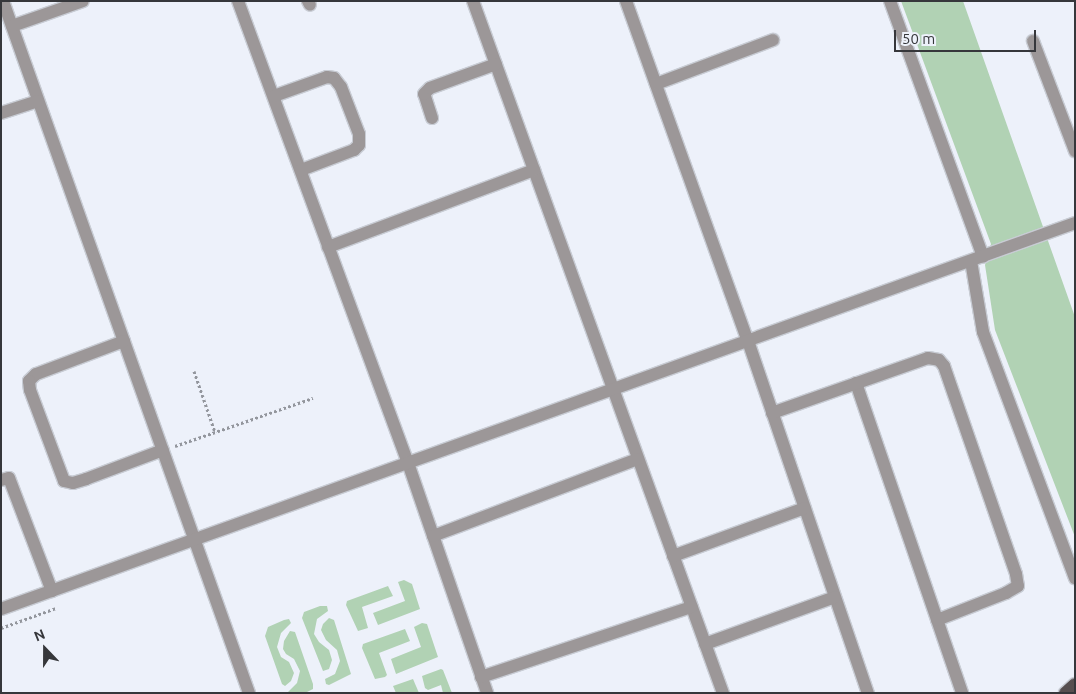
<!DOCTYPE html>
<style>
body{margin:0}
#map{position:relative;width:1076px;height:694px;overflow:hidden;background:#edf1fa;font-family:Ubuntu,sans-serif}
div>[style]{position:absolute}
.green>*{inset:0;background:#b1d2b4}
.path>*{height:3px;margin-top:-1.5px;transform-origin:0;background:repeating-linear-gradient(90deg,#93969d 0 2.5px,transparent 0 5px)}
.roads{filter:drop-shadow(1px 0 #c8ccd4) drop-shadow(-1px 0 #c8ccd4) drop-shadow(0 1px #c8ccd4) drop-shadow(0 -1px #c8ccd4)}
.minor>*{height:12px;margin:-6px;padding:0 6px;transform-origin:6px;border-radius:6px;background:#9c9798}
.major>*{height:12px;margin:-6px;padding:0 6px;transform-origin:6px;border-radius:6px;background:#574f50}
span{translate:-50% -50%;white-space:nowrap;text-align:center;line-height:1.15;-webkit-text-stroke:4px #edf1fa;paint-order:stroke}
.frame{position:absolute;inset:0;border:2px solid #36373b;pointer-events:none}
.north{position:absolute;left:20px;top:624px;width:50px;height:50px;-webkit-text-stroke:4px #edf1fa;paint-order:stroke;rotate:338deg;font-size:14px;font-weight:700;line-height:20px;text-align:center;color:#36373b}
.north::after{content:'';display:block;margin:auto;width:18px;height:22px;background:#36373b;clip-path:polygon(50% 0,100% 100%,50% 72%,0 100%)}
.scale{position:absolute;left:894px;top:30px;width:142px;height:22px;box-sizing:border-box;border:2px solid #36373b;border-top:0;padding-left:6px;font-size:15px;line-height:18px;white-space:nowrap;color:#36373b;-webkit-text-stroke:4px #edf1fa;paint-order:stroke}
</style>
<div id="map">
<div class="green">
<div style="clip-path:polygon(901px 1px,963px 1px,1075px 317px,1075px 537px,995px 330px,985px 265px,991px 244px)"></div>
<div style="clip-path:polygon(404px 580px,412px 584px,420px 609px,378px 625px,373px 613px,405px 601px,398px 582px)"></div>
<div style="clip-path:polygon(388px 586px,393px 596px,362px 607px,368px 628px,358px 631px,346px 605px,347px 601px)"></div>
<div style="clip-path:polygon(320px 606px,327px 606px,328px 611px,317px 619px,314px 634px,319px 642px,329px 650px,332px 660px,329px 669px,323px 671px,302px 618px,304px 612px)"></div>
<div style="clip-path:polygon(329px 618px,334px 620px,351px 674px,329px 685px,326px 684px,325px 679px,335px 674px,340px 661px,337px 650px,326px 640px,321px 630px,323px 624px)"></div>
<div style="clip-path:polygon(284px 620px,289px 619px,291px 623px,281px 633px,277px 647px,281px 657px,289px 662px,294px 673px,291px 681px,285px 686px,282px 684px,265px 636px,268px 627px)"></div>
<div style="clip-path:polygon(422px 623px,427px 624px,438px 657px,396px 674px,391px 659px,421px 647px,414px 627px)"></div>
<div style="clip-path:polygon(405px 629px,410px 641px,379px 653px,387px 675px,385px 677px,375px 679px,362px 648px,363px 644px)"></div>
<div style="clip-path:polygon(290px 631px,295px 632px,313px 684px,313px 689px,305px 693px,287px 693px,297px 683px,300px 671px,294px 659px,286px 654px,283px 649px,284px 641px)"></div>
<div style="clip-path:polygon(441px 669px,443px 670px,452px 693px,443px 693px,441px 685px,428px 690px,425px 688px,422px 676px)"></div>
<div style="clip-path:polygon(413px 679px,419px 693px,396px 693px,393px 686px)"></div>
</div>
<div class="path">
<div style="left:194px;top:371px;width:65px;rotate:71deg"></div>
<div style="left:175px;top:446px;width:146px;rotate:-19.2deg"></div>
<div style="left:1px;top:628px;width:59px;rotate:-20deg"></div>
</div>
<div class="roads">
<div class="minor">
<div style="left:3px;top:1px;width:734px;rotate:70.43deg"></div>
<div style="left:238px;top:1px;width:492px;rotate:69.8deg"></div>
<div style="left:408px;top:463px;width:243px;rotate:71deg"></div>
<div style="left:308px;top:1px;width:4px;rotate:63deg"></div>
<div style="left:473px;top:1px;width:736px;rotate:70.14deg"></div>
<div style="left:626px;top:1px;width:361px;rotate:70.3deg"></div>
<div style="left:748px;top:341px;width:372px;rotate:71.2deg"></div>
<div style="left:890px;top:1px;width:272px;rotate:70deg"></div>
<div style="left:12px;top:26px;width:75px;rotate:-19.4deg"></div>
<div style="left:1033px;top:41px;width:118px;rotate:69.1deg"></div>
<div style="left:656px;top:84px;width:125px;rotate:-20.6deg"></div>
<div style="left:274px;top:96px;width:56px;rotate:-19.7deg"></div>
<div style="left:327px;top:77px;width:7px;rotate:8deg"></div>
<div style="left:334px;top:78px;width:11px;rotate:52deg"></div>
<div style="left:341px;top:87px;width:50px;rotate:69deg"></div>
<div style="left:359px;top:134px;width:11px;rotate:90deg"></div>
<div style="left:359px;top:145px;width:7px;rotate:135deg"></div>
<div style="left:354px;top:150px;width:57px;rotate:159.3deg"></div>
<div style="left:1px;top:113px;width:39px;rotate:-18deg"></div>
<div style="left:432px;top:118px;width:25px;rotate:-108deg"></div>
<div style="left:424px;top:94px;width:8px;rotate:-45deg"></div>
<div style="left:430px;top:88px;width:70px;rotate:-20deg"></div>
<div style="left:328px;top:247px;width:220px;rotate:-20.5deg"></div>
<div style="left:971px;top:261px;width:72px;rotate:80.4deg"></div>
<div style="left:983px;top:332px;width:263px;rotate:69.5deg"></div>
<div style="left:124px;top:341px;width:94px;rotate:159.4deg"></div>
<div style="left:36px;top:374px;width:10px;rotate:135deg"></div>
<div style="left:29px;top:381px;width:9px;rotate:84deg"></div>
<div style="left:30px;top:390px;width:97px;rotate:69.5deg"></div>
<div style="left:64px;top:481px;width:9px;rotate:13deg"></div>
<div style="left:73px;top:483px;width:14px;rotate:-17deg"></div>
<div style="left:86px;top:479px;width:82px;rotate:-20.6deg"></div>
<div style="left:856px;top:383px;width:328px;rotate:71.1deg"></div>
<div style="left:772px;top:413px;width:165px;rotate:-19.4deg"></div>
<div style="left:928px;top:358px;width:11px;rotate:10deg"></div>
<div style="left:939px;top:360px;width:8px;rotate:50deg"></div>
<div style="left:944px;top:366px;width:220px;rotate:70.9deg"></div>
<div style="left:1016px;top:574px;width:12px;rotate:81deg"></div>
<div style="left:1018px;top:586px;width:14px;rotate:150deg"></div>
<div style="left:1006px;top:593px;width:74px;rotate:158.6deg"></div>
<div style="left:1px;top:480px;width:8px;rotate:-14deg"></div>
<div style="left:9px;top:478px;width:121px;rotate:69.2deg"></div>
<div style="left:433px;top:536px;width:219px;rotate:-20.6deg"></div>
<div style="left:673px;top:556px;width:140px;rotate:-20deg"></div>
<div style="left:1px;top:609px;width:1141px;rotate:-19.77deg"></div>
<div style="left:705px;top:644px;width:138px;rotate:-19.9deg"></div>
<div style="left:481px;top:677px;width:222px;rotate:-18.4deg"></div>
</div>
<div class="major">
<div style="left:1065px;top:693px;width:13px;rotate:-42deg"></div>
</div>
</div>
<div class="frame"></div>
<div class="north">N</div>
<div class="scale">50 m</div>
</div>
